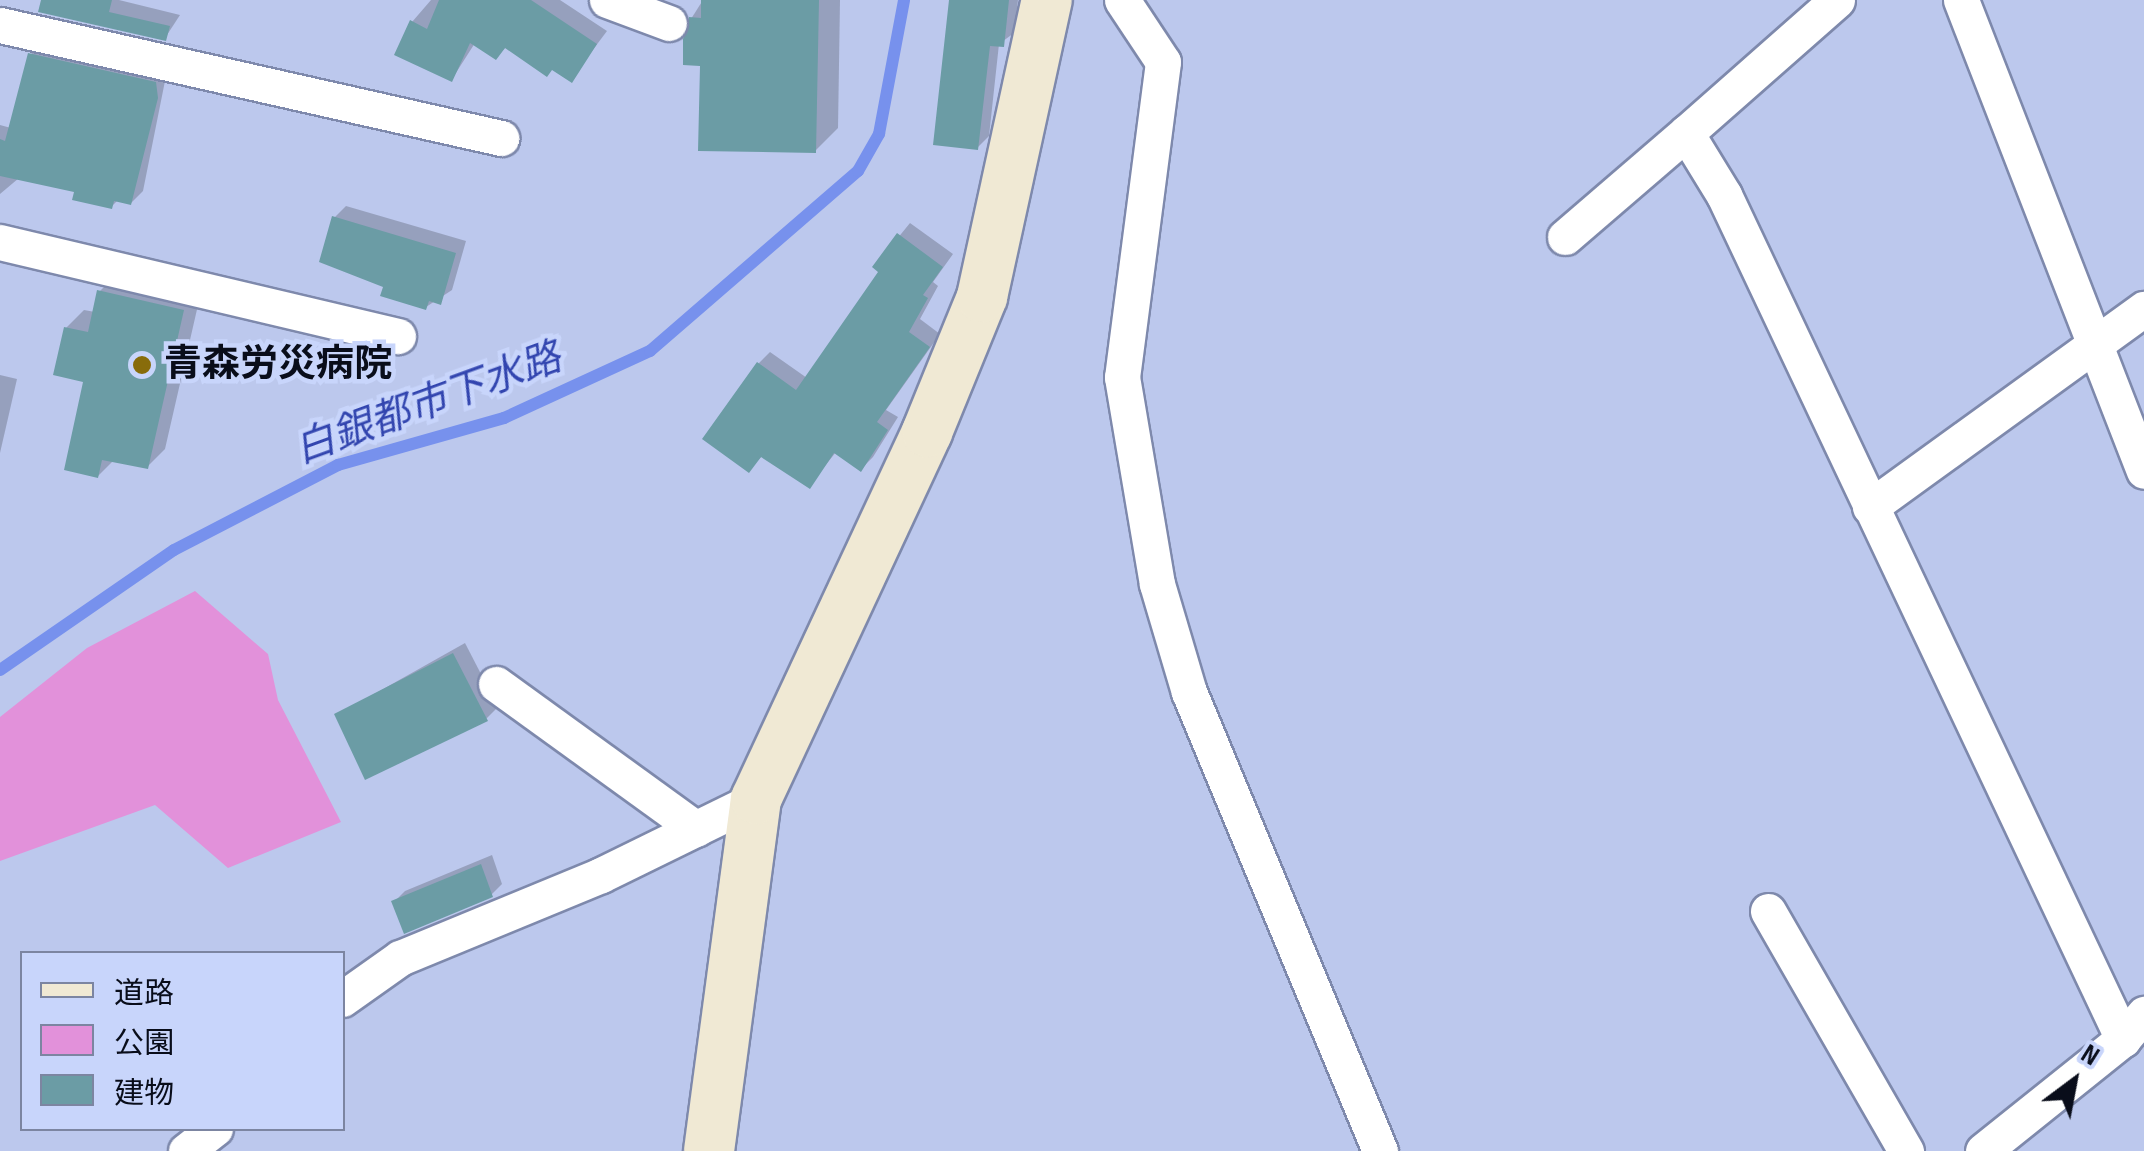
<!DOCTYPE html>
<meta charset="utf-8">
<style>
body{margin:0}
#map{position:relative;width:2144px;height:1151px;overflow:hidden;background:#bcc8ed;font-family:"Sofia Sans Condensed","Noto Sans JP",sans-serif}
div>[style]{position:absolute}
.green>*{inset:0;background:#e291da}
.shadow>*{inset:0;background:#0003}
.stream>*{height:12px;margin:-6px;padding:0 6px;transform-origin:6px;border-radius:6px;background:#7791ed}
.building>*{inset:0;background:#6b9ca5}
.roads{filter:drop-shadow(2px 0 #7e89ac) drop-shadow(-2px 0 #7e89ac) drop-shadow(0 2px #7e89ac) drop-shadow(0 -2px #7e89ac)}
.street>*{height:35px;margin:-17.5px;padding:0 17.5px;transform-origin:17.5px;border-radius:17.5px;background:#fff}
.secondary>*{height:50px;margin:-25px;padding:0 25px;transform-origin:25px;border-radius:25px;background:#f0e9d4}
.dots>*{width:28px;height:28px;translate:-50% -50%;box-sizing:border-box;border:5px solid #c8d5fb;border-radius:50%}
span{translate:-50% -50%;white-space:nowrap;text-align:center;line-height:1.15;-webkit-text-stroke:9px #c8d5fb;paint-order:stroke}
.poi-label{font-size:38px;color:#090d1a;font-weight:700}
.left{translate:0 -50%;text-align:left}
.water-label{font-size:40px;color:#3245af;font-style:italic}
.legend{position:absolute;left:20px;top:951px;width:325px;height:180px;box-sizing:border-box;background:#c8d5fb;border:2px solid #7c85a1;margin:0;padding:12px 18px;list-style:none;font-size:30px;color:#090d1a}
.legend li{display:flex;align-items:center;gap:20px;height:50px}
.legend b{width:50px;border:2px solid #7c85a1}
.north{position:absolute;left:2024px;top:1031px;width:100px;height:100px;-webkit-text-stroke:8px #c8d5fb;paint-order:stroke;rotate:32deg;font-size:28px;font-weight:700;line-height:40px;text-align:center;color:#090d1a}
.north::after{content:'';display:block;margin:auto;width:35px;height:45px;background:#090d1a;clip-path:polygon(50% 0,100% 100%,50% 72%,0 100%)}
</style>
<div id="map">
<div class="green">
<div style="clip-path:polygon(195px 591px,268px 654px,278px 700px,341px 822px,228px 868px,155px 805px,0 861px,0 717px,87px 648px)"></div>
</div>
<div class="shadow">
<div style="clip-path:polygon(44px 0,119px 0,180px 15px,165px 38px)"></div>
<div style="clip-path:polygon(431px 0,560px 0,607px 31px,571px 79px,507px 46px,496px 57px,475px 43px,452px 79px,412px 22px)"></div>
<div style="clip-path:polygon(703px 0,840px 0,838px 128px,815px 151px,702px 63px,691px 19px)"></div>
<div style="clip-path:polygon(951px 0,1018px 0,1014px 33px,999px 44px,989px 136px,977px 148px)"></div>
<div style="clip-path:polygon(43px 43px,167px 71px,143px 191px,131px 203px,118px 200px,111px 207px,77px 190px,19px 178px,0 194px,0 125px,11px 128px,31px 54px)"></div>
<div style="clip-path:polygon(346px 206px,466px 241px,452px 290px,426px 307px,386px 286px,334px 218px)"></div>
<div style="clip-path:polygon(910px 223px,953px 254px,933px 282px,938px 286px,920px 319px,940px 334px,886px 410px,898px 417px,873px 457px,861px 469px,836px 452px,809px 486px,763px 455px,749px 470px,758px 364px,770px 352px,807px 378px,882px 271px,875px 266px)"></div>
<div style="clip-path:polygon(118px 273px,201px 292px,165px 449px,147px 467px,114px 460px,98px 476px,86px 380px,66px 328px,84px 310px,95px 312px,100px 291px)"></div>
<div style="clip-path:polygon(0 375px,17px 379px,0 453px)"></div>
<div style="clip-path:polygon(465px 643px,498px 707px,486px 719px,337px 715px)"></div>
<div style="clip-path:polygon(492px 855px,502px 884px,491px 895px,394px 902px,405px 891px)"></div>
</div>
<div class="stream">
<div style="left:0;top:670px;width:211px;rotate:-34.6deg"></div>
<div style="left:174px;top:550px;width:185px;rotate:-27.4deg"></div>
<div style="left:338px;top:465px;width:173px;rotate:-15.8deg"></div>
<div style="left:504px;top:418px;width:161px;rotate:-24.7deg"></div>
<div style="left:650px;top:351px;width:275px;rotate:-40.9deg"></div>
<div style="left:858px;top:171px;width:43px;rotate:-60.4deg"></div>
<div style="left:879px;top:134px;width:136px;rotate:-79.4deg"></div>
</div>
<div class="building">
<div style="clip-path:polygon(41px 0,112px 0,109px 12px,170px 26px,166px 41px,38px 12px)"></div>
<div style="clip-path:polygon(439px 0,531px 0,597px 44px,572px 83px,552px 70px,547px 77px,505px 48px,496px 60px,470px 43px,452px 82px,394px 55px,410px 20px,427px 29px)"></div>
<div style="clip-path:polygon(701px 0,819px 0,816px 153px,698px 151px,700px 66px,683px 65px,683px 39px,689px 17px,701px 18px)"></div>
<div style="clip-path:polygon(949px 0,1009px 0,1004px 47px,990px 46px,978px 150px,933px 145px)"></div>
<div style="clip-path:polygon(28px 53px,156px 82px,158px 98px,131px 205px,114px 201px,112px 209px,72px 200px,74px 192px,0 176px,0 139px,5px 141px)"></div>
<div style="clip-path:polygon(332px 216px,456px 253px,441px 305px,429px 301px,426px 310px,380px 296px,383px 287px,319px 262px)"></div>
<div style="clip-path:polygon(897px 233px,943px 267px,923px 295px,928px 298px,909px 332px,930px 347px,877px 422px,888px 430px,861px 472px,834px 453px,810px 489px,761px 457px,749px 473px,702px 439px,757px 362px,796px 390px,878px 272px,872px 267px)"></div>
<div style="clip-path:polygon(97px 290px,184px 310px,148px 469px,102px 460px,98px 478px,64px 470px,83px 382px,53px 375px,64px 327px,88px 332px)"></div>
<div style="clip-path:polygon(453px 653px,488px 721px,365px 780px,334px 714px)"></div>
<div style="clip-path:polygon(481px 864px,493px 897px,404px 934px,391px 901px)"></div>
</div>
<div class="roads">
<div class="street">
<div style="left:607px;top:0;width:66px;rotate:20.4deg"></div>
<div style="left:1122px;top:0;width:74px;rotate:56.5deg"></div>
<div style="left:1163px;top:62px;width:318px;rotate:97.4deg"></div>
<div style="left:1122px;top:377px;width:210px;rotate:80.4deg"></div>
<div style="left:1157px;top:584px;width:113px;rotate:73.5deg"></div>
<div style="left:1189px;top:692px;width:497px;rotate:67.4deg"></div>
<div style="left:1837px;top:0;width:201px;rotate:138.6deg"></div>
<div style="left:1686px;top:133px;width:73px;rotate:58.5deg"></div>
<div style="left:1724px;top:195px;width:934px;rotate:64.7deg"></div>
<div style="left:1961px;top:0;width:505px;rotate:68.77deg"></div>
<div style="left:0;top:25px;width:514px;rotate:12.71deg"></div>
<div style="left:1565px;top:237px;width:160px;rotate:-40.7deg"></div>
<div style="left:0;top:242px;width:409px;rotate:13.3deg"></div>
<div style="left:1870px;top:507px;width:338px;rotate:-35.9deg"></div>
<div style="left:496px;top:684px;width:247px;rotate:35.9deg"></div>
<div style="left:1768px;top:911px;width:277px;rotate:60.1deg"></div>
<div style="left:342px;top:999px;width:71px;rotate:-35.3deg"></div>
<div style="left:400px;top:958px;width:217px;rotate:-22.4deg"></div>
<div style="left:601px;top:875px;width:173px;rotate:-26.1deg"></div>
<div style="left:186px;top:1151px;width:37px;rotate:-38deg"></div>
<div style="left:1983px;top:1151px;width:179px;rotate:-38.7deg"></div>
<div style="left:2123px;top:1039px;width:33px;rotate:-50deg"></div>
</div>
<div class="secondary">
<div style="left:709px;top:1151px;width:355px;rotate:-82.4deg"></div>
<div style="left:756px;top:799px;width:405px;rotate:-65deg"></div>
<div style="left:927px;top:432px;width:146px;rotate:-67.8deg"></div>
<div style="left:982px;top:297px;width:304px;rotate:-77.7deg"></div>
</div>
</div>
<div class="dots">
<div style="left:142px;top:365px;background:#886c0b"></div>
</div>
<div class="poi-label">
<span class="left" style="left:164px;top:365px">青森労災病院</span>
</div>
<div class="water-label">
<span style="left:428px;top:404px;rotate:-20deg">白銀都市下水路</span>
</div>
<ul class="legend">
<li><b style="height:12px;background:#f0e9d4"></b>道路</li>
<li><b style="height:28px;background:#e291da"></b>公園</li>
<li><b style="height:28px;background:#6b9ca5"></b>建物</li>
</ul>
<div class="north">N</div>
</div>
